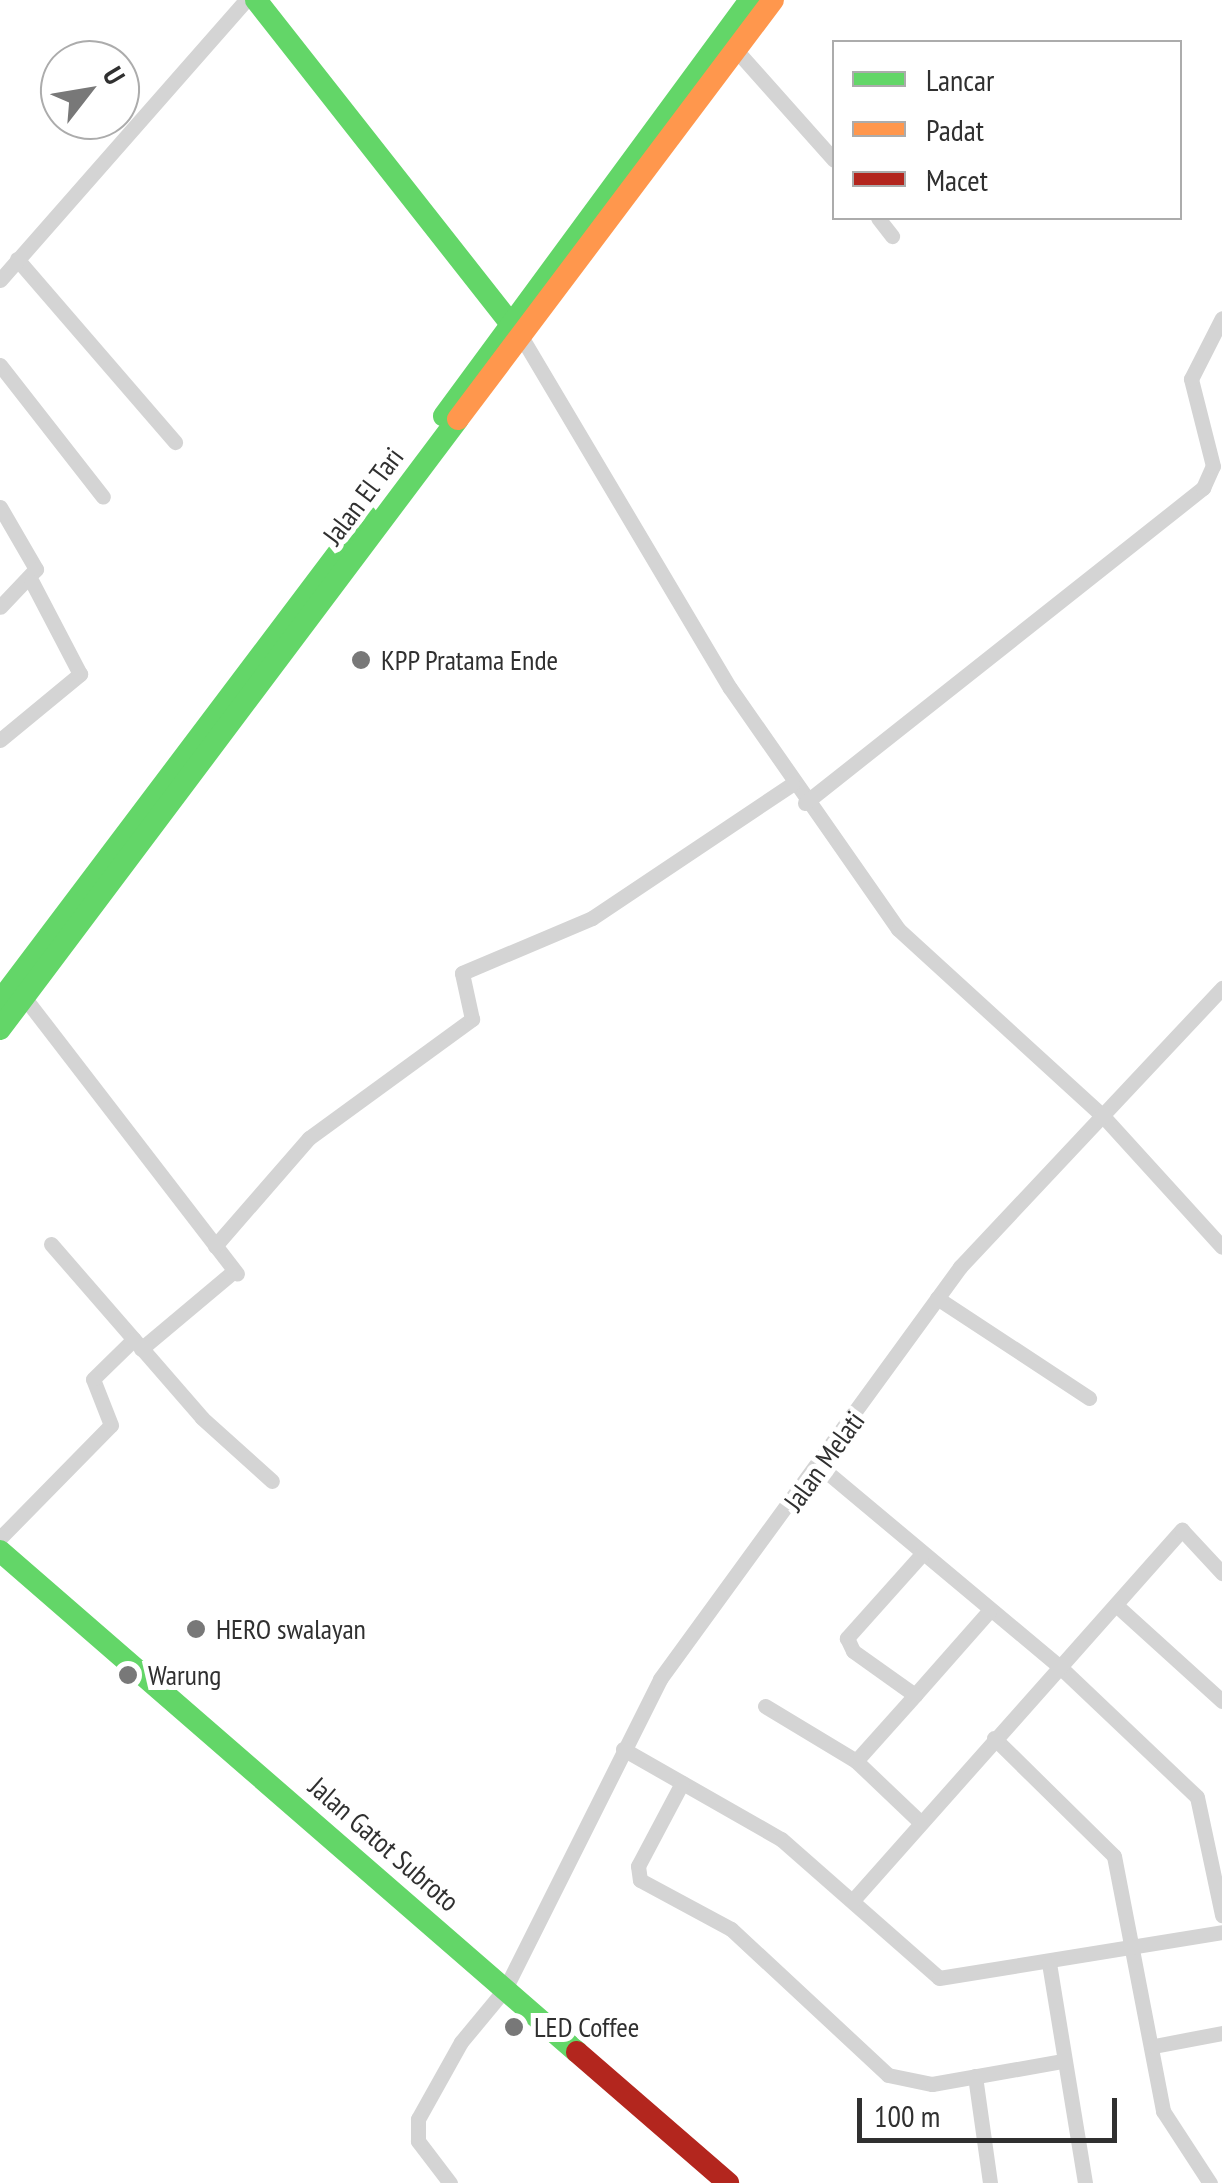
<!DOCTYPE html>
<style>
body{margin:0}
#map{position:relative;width:1222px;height:2183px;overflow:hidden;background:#fff;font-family:"PT Sans Narrow",sans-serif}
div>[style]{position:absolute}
.street>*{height:15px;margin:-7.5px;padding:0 7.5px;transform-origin:7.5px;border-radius:7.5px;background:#d4d4d4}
.fast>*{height:22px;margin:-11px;padding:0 11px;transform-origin:11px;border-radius:11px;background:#63d668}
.slow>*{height:22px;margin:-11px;padding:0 11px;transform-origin:11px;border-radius:11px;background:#ff974d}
.jam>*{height:22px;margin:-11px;padding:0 11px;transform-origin:11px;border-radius:11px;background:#b3261e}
.dots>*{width:28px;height:28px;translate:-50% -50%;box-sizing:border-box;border:5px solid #fff;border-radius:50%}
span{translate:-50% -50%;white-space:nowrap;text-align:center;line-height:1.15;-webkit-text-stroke:10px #fff;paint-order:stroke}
.street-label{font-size:28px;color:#303030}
.poi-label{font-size:28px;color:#303030}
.left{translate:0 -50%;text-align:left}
.legend{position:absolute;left:832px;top:40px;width:350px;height:180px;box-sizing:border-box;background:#fff;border:2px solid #acacac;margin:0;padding:12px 18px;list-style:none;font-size:30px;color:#303030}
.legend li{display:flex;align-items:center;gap:20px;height:50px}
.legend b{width:50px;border:2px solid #acacac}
.north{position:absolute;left:40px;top:40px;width:100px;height:100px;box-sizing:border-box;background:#fff;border:2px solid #acacac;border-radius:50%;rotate:59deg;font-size:28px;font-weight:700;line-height:40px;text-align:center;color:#303030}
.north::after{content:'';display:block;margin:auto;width:35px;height:45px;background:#787878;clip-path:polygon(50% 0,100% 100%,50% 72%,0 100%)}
.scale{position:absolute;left:857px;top:2098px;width:260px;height:45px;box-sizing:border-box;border:5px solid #303030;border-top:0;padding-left:12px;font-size:30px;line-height:35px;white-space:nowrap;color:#303030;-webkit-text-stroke:8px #fff;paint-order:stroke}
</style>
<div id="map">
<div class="street">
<div style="left:736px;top:50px;width:147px;rotate:48.3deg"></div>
<div style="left:878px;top:218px;width:23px;rotate:52deg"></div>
<div style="left:17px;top:259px;width:242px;rotate:49.2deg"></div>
<div style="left:0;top:280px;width:373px;rotate:-48.7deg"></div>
<div style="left:522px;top:338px;width:407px;rotate:59.3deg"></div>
<div style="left:730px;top:688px;width:294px;rotate:55.1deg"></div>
<div style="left:898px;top:929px;width:276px;rotate:42.4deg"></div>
<div style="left:1102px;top:1115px;width:178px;rotate:47.7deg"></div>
<div style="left:0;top:365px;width:167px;rotate:52deg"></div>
<div style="left:0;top:507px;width:72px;rotate:59.9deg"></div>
<div style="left:36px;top:569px;width:52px;rotate:133.5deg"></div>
<div style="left:0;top:740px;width:104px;rotate:-39.5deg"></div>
<div style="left:80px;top:674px;width:104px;rotate:-117.6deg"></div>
<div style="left:805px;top:803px;width:508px;rotate:-38.36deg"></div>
<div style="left:1203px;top:488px;width:24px;rotate:-66deg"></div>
<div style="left:1213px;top:466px;width:90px;rotate:-104.2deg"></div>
<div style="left:1191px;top:379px;width:68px;rotate:-63.1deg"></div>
<div style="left:24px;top:997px;width:349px;rotate:52.4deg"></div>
<div style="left:51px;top:1244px;width:230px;rotate:49deg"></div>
<div style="left:202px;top:1418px;width:94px;rotate:42deg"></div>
<div style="left:215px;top:1246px;width:143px;rotate:-49deg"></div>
<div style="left:309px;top:1138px;width:202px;rotate:-36.1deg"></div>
<div style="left:472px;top:1019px;width:47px;rotate:-102.3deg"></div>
<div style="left:462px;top:973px;width:141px;rotate:-22.9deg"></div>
<div style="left:592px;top:918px;width:241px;rotate:-33.8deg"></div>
<div style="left:937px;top:1298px;width:182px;rotate:33.3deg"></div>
<div style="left:141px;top:1349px;width:121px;rotate:-40deg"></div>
<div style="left:822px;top:1468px;width:309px;rotate:39.9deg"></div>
<div style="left:1059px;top:1666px;width:190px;rotate:43.5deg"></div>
<div style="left:1197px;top:1797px;width:121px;rotate:78deg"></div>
<div style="left:0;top:1538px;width:158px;rotate:-45.5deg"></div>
<div style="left:111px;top:1425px;width:49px;rotate:-111.4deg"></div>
<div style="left:93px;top:1379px;width:57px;rotate:-44.3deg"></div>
<div style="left:922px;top:1554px;width:113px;rotate:131.8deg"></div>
<div style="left:847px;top:1638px;width:14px;rotate:65deg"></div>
<div style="left:853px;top:1651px;width:76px;rotate:35.4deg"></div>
<div style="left:915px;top:1695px;width:112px;rotate:-48.6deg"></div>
<div style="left:1116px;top:1605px;width:143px;rotate:42.2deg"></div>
<div style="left:765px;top:1706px;width:106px;rotate:31.1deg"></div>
<div style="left:856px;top:1761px;width:89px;rotate:-48.2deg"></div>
<div style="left:994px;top:1738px;width:168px;rotate:44.5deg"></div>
<div style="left:1114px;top:1856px;width:260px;rotate:79.1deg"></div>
<div style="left:1163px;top:2111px;width:86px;rotate:56.9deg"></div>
<div style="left:623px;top:1749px;width:182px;rotate:29.7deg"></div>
<div style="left:781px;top:1839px;width:210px;rotate:41.3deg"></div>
<div style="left:939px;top:1978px;width:287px;rotate:-9.2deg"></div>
<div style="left:856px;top:1761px;width:87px;rotate:43.6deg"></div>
<div style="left:682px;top:1783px;width:94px;rotate:117.9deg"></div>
<div style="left:638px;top:1866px;width:14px;rotate:82deg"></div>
<div style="left:640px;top:1880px;width:103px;rotate:28.3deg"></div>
<div style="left:731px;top:1929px;width:214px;rotate:42.9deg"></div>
<div style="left:888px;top:2075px;width:45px;rotate:11.6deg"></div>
<div style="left:932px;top:2084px;width:133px;rotate:-10deg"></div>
<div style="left:854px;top:1899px;width:494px;rotate:-48.4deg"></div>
<div style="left:1182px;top:1530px;width:59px;rotate:47.1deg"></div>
<div style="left:1049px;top:1963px;width:223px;rotate:80.7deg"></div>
<div style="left:1154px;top:2046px;width:69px;rotate:-10.8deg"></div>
<div style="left:975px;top:2076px;width:108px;rotate:82deg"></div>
<div style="left:450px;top:2183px;width:53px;rotate:-127.3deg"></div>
<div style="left:418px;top:2141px;width:22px;rotate:-90deg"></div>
<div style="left:418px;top:2119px;width:88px;rotate:-60.8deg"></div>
<div style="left:461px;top:2042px;width:69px;rotate:-50.3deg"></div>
<div style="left:505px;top:1989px;width:347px;rotate:-63.4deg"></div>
<div style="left:660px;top:1679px;width:510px;rotate:-53.94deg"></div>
<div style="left:960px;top:1267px;width:383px;rotate:-46.8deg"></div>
</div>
<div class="fast">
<div style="left:256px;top:0;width:422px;rotate:51.8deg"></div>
<div style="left:444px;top:416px;width:516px;rotate:-53.66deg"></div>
<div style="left:0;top:1001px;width:608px;rotate:-52.96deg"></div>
<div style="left:0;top:1029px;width:763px;rotate:-53.1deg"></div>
<div style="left:0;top:1551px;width:764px;rotate:40.97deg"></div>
</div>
<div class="slow">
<div style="left:458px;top:419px;width:524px;rotate:-53.06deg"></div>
</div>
<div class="jam">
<div style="left:577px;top:2052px;width:200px;rotate:40.9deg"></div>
</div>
<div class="dots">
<div style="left:361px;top:660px;background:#787878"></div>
<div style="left:196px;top:1629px;background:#787878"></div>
<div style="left:128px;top:1675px;background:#787878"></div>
<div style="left:514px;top:2027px;background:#787878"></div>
</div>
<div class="street-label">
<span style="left:363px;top:496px;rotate:-53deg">Jalan El Tari</span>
<span style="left:824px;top:1461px;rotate:-54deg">Jalan Melati</span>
<span style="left:384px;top:1844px;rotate:41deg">Jalan Gatot Subroto</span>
</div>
<div class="poi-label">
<span class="left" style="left:381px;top:660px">KPP Pratama Ende</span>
<span class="left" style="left:216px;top:1629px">HERO swalayan</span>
<span class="left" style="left:148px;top:1675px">Warung</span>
<span class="left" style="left:534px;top:2027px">LED Coffee</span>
</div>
<ul class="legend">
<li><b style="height:12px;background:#63d668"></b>Lancar</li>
<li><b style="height:12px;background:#ff974d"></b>Padat</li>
<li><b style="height:12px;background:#b3261e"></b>Macet</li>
</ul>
<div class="north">U</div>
<div class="scale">100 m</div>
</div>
